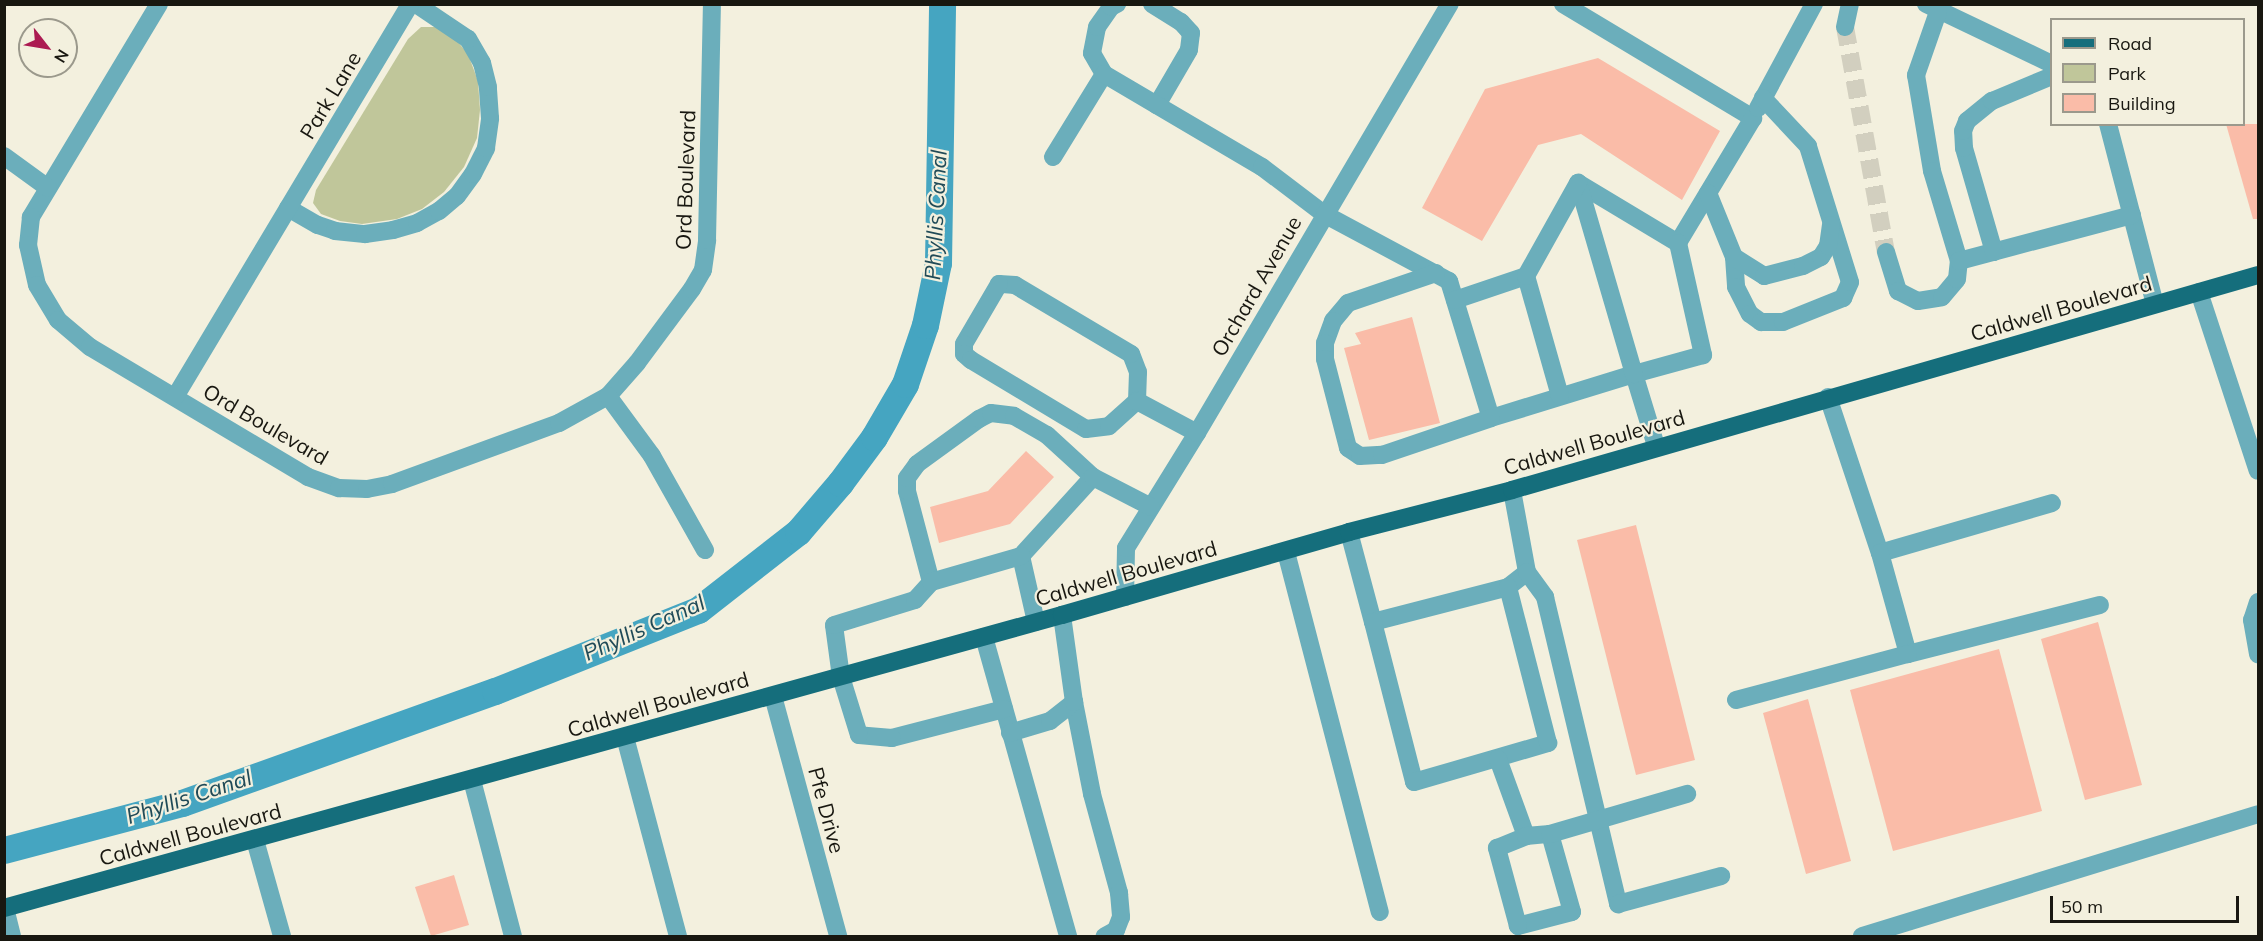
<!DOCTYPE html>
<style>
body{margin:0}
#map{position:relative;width:2263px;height:941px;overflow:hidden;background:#f3f0de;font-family:Mulish,sans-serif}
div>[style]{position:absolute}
.green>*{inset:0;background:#c0c69a}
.canal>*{height:27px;margin:-13.5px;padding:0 13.5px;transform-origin:13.5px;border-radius:13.5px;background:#45a5c1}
.building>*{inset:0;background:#fabca8}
.minor-tunnel>*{height:18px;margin-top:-9px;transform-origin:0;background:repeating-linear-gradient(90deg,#d2cfbf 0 18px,transparent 0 27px)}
.minor>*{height:18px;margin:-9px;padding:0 9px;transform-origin:9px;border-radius:9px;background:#6baebb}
.major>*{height:18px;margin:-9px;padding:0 9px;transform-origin:9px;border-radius:9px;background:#156e7c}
span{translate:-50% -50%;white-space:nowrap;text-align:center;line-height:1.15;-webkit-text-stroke:4.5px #f3f0de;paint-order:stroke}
.street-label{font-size:21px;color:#181710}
.water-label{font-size:22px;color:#204a57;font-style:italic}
.frame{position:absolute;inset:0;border:6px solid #181710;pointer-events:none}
.legend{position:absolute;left:2050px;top:18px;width:195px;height:108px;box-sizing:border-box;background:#f3f0de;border:2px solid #9b998c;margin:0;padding:8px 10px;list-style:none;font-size:18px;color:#181710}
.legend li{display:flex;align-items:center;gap:12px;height:30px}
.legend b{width:30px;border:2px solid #9b998c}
.north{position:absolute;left:18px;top:18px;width:60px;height:60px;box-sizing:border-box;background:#f3f0de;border:2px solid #9b998c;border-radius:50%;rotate:121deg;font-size:16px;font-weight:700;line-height:24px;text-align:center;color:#181710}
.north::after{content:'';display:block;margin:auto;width:21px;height:27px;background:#ac1b52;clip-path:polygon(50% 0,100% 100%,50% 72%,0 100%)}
.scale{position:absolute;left:2050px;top:896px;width:189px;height:27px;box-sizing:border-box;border:3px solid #181710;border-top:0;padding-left:8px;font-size:18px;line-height:21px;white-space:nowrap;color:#181710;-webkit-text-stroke:4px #f3f0de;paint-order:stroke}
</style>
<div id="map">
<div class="green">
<div style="clip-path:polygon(421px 27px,435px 27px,453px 36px,468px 54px,478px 81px,480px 110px,477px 138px,464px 167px,444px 192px,422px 209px,397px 219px,362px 224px,340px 221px,321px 214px,313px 203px,316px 190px,408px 39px)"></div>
</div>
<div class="canal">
<div style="left:4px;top:850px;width:184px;rotate:-14.8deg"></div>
<div style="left:182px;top:803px;width:332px;rotate:-19.7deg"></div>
<div style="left:495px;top:691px;width:219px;rotate:-21.8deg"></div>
<div style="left:698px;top:610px;width:127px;rotate:-38deg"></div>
<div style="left:798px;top:532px;width:65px;rotate:-49.4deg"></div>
<div style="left:840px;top:483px;width:57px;rotate:-53.5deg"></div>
<div style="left:874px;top:437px;width:61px;rotate:-59.7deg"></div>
<div style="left:905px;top:384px;width:62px;rotate:-71.3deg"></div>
<div style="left:925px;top:325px;width:63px;rotate:-78.2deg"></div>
<div style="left:938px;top:263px;width:259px;rotate:-89.1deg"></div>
</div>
<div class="building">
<div style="clip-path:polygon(1598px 58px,1720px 131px,1682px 200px,1581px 134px,1538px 145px,1482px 241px,1422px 208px,1485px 89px)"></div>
<div style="clip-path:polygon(2226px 124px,2259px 124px,2259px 219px,2253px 219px)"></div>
<div style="clip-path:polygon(1412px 317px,1440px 423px,1369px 440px,1344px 348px,1361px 344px,1355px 333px)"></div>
<div style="clip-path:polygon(1026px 451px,1054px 477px,1010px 524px,939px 543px,930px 507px,988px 491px)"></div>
<div style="clip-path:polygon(1636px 525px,1695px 760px,1636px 775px,1577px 540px)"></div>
<div style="clip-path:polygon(2098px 622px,2142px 785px,2085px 800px,2041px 639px)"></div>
<div style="clip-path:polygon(1999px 649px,2042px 811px,1893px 851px,1850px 690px)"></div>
<div style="clip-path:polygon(1808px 699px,1851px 861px,1806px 874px,1763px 713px)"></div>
<div style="clip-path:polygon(454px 875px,469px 925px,431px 936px,415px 887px)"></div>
</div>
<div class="minor-tunnel">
<div style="left:1845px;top:27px;width:229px;rotate:79.7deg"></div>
</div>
<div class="minor">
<div style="left:159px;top:4px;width:249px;rotate:121deg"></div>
<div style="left:31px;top:217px;width:28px;rotate:96deg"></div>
<div style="left:28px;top:245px;width:41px;rotate:77.3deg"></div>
<div style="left:37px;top:285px;width:41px;rotate:59deg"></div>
<div style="left:58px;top:320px;width:42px;rotate:40.2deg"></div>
<div style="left:90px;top:347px;width:254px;rotate:30.8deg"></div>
<div style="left:308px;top:477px;width:33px;rotate:20deg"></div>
<div style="left:339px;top:488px;width:28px;rotate:2deg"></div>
<div style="left:367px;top:489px;width:25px;rotate:-11deg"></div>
<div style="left:392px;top:484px;width:178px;rotate:-20.1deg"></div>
<div style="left:559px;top:423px;width:56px;rotate:-28.9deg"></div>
<div style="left:608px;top:396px;width:44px;rotate:-48.7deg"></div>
<div style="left:637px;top:363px;width:92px;rotate:-53.4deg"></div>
<div style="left:692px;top:289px;width:22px;rotate:-60deg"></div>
<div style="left:703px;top:270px;width:30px;rotate:-82deg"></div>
<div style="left:707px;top:240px;width:236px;rotate:-88.8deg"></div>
<div style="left:1152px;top:4px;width:34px;rotate:32deg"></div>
<div style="left:1181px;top:22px;width:15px;rotate:48deg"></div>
<div style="left:1191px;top:33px;width:17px;rotate:97deg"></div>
<div style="left:1189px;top:50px;width:64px;rotate:120.2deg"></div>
<div style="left:1563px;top:4px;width:222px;rotate:31deg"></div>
<div style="left:1753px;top:118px;width:146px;rotate:121deg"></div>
<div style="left:1926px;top:4px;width:140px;rotate:25.5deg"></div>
<div style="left:1938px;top:12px;width:67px;rotate:109.2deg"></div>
<div style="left:1916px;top:75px;width:97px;rotate:80.5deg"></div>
<div style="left:1932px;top:171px;width:94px;rotate:73.3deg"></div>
<div style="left:1845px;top:27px;width:24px;rotate:-78deg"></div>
<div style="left:1104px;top:74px;width:24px;rotate:-120deg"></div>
<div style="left:1092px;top:53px;width:26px;rotate:-79deg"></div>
<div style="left:1097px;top:27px;width:24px;rotate:-55deg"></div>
<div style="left:1111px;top:7px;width:7px;rotate:-27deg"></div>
<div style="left:1758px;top:108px;width:118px;rotate:-61.7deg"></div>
<div style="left:2108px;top:124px;width:186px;rotate:75.4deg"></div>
<div style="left:4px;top:156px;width:54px;rotate:36deg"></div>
<div style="left:1053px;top:157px;width:97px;rotate:-58.4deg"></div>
<div style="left:1104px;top:74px;width:183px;rotate:30.5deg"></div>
<div style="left:1262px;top:167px;width:78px;rotate:37.2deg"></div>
<div style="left:1324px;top:214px;width:142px;rotate:28.2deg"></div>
<div style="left:1449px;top:281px;width:143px;rotate:73deg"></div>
<div style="left:1491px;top:418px;width:150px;rotate:-17.1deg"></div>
<div style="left:1634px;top:374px;width:75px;rotate:73deg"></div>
<div style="left:1578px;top:183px;width:117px;rotate:31deg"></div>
<div style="left:1678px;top:243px;width:115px;rotate:77.4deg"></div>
<div style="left:1703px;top:355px;width:72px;rotate:164.6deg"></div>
<div style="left:1634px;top:374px;width:199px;rotate:-106.3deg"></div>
<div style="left:1708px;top:193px;width:69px;rotate:67.9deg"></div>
<div style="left:1734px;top:257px;width:30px;rotate:86deg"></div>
<div style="left:1736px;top:287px;width:30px;rotate:63deg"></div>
<div style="left:1750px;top:314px;width:14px;rotate:36deg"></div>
<div style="left:1761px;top:322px;width:22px"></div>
<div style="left:1783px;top:322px;width:65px;rotate:-21.8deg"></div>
<div style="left:1843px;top:298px;width:17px;rotate:-66deg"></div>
<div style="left:1850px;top:282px;width:142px;rotate:-107.2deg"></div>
<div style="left:1808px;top:146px;width:66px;rotate:-133.2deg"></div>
<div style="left:288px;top:208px;width:34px;rotate:30deg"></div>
<div style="left:318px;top:225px;width:18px;rotate:19deg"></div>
<div style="left:335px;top:231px;width:30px;rotate:6deg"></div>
<div style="left:365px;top:234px;width:28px;rotate:-8deg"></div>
<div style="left:393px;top:230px;width:25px;rotate:-16deg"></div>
<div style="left:417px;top:223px;width:25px;rotate:-29deg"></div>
<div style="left:439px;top:211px;width:23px;rotate:-40deg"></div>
<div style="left:457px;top:196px;width:27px;rotate:-54deg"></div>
<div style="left:473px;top:174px;width:29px;rotate:-63deg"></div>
<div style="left:486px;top:148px;width:30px;rotate:-82deg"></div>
<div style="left:490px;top:118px;width:31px;rotate:-94deg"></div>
<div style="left:488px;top:87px;width:25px;rotate:-104deg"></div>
<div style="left:482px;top:63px;width:28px;rotate:-120deg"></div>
<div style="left:468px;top:39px;width:63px;rotate:-146.1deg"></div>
<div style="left:1886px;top:252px;width:41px;rotate:72.9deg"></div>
<div style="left:1898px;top:291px;width:22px;rotate:27deg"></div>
<div style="left:1918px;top:301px;width:24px;rotate:-9deg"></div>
<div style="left:1942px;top:297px;width:23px;rotate:-50deg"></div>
<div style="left:1957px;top:279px;width:18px;rotate:-84deg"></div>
<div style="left:1959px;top:261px;width:179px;rotate:-14.9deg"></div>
<div style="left:1994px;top:252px;width:108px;rotate:-106.1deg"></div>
<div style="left:1964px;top:148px;width:17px;rotate:-93deg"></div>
<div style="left:1963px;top:131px;width:11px;rotate:-68deg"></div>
<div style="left:1967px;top:121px;width:32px;rotate:-39deg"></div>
<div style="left:1992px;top:101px;width:65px;rotate:-22.6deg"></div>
<div style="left:1734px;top:257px;width:36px;rotate:32deg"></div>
<div style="left:1764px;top:276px;width:40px;rotate:-14.4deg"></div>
<div style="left:1803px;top:266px;width:20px;rotate:-27deg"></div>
<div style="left:1821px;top:257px;width:13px;rotate:-58deg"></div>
<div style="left:1828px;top:246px;width:21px;rotate:-82deg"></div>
<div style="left:1436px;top:273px;width:93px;rotate:161.2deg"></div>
<div style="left:1348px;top:303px;width:23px;rotate:130deg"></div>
<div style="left:1333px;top:321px;width:23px;rotate:110deg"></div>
<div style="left:1325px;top:343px;width:16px;rotate:90deg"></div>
<div style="left:1325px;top:359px;width:92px;rotate:75.5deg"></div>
<div style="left:1348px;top:448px;width:14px;rotate:34deg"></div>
<div style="left:1360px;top:456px;width:22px;rotate:-3deg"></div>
<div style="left:1382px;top:455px;width:115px;rotate:-18.7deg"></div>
<div style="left:2199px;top:292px;width:188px;rotate:71.8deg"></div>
<div style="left:1455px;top:300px;width:75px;rotate:-18.7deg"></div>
<div style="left:608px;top:396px;width:74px;rotate:53.7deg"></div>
<div style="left:652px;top:456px;width:108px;rotate:60.6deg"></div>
<div style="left:1560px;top:396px;width:125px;rotate:-105.8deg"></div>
<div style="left:1526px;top:276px;width:107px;rotate:-60.8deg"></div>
<div style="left:175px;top:397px;width:458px;rotate:-59.1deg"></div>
<div style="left:1828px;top:397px;width:164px;rotate:71.6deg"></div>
<div style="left:1880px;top:553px;width:179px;rotate:-16.2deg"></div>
<div style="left:1137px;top:401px;width:29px;rotate:-88deg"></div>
<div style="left:1138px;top:372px;width:19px;rotate:-111deg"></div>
<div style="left:1131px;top:354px;width:135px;rotate:-149.3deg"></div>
<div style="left:1015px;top:285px;width:16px;rotate:-176deg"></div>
<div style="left:999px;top:284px;width:69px;rotate:120.3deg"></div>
<div style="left:964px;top:344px;width:10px;rotate:90deg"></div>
<div style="left:964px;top:354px;width:9px;rotate:41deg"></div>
<div style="left:971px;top:360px;width:134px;rotate:31deg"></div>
<div style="left:1086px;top:429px;width:23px;rotate:-7deg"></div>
<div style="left:1109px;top:426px;width:38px;rotate:-42deg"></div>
<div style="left:1137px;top:401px;width:68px;rotate:28.1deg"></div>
<div style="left:1349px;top:532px;width:93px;rotate:75.1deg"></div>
<div style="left:1373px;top:622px;width:139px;rotate:-14.5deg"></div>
<div style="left:1508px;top:587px;width:24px;rotate:-38deg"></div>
<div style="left:1527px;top:572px;width:83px;rotate:-100.4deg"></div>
<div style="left:1286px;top:552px;width:372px;rotate:75.4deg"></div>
<div style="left:1880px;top:553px;width:105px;rotate:74.5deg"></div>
<div style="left:1908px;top:654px;width:198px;rotate:-14.3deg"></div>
<div style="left:1527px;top:572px;width:31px;rotate:54deg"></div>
<div style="left:1545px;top:597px;width:316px;rotate:76.6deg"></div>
<div style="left:1618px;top:904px;width:107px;rotate:-15.2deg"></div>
<div style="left:931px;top:582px;width:94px;rotate:-104.8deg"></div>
<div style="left:907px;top:491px;width:13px;rotate:-90deg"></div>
<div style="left:907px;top:478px;width:17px;rotate:-54deg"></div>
<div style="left:917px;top:464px;width:77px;rotate:-36deg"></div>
<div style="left:979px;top:419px;width:13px;rotate:-27deg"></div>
<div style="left:991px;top:413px;width:23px;rotate:7deg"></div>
<div style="left:1014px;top:416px;width:38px;rotate:30deg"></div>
<div style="left:1047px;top:435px;width:62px;rotate:42.4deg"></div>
<div style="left:1125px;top:597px;width:49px;rotate:-88.8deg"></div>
<div style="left:1126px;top:548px;width:135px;rotate:-58.3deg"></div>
<div style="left:1197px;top:433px;width:498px;rotate:-59.5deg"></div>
<div style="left:2258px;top:602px;width:19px;rotate:108deg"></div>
<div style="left:2252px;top:620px;width:35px;rotate:80deg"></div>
<div style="left:1036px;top:622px;width:68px;rotate:-102.8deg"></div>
<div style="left:1021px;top:556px;width:107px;rotate:-47.7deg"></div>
<div style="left:1093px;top:477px;width:65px;rotate:27.3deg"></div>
<div style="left:1373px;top:622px;width:165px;rotate:75.6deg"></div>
<div style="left:1414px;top:782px;width:140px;rotate:-16.2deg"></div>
<div style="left:1548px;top:743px;width:161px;rotate:-104.4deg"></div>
<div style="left:984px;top:637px;width:311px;rotate:74.3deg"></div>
<div style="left:773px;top:696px;width:249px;rotate:74.8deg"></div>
<div style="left:1736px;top:700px;width:178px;rotate:-15deg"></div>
<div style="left:1074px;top:702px;width:94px;rotate:78.9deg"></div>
<div style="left:1092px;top:794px;width:103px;rotate:74.7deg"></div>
<div style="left:1119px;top:893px;width:24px;rotate:85deg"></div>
<div style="left:1121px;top:917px;width:14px;rotate:111deg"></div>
<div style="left:1116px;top:930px;width:13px;rotate:151deg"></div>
<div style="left:1004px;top:709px;width:116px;rotate:165.5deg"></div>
<div style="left:892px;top:738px;width:33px;rotate:-175deg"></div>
<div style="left:859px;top:735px;width:61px;rotate:-107.2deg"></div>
<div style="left:841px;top:677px;width:52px;rotate:-97.7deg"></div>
<div style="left:834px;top:625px;width:85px;rotate:-17.2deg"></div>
<div style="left:915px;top:600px;width:24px;rotate:-48deg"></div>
<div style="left:931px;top:582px;width:94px;rotate:-16.1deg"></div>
<div style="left:1010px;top:733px;width:42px;rotate:-16.7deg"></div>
<div style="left:1050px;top:721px;width:31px;rotate:-38deg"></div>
<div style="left:1074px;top:702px;width:88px;rotate:-97.9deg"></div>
<div style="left:625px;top:737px;width:206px;rotate:75.1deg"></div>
<div style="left:1498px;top:759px;width:82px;rotate:70deg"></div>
<div style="left:472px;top:780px;width:161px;rotate:75.3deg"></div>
<div style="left:1550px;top:834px;width:81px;rotate:74.2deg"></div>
<div style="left:1572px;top:912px;width:56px;rotate:165.5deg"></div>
<div style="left:1518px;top:926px;width:81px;rotate:-105.1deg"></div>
<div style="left:1497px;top:848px;width:31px;rotate:-22deg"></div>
<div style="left:1526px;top:836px;width:24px;rotate:-5deg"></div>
<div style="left:1550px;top:834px;width:143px;rotate:-16.3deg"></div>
<div style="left:255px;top:840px;width:100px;rotate:74.3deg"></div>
<div style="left:5px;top:908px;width:29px;rotate:76deg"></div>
<div style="left:1862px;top:936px;width:414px;rotate:-17.1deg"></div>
</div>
<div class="major">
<div style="left:4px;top:908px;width:1098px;rotate:-15.48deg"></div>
<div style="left:1062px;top:615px;width:299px;rotate:-16.1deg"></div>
<div style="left:1349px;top:532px;width:168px;rotate:-14.4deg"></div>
<div style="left:1512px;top:490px;width:776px;rotate:-16.08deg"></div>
</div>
<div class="street-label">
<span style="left:330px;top:95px;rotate:-59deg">Park Lane</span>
<span style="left:685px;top:180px;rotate:-88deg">Ord Boulevard</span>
<span style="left:1256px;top:286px;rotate:-60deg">Orchard Avenue</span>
<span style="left:2061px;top:308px;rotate:-16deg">Caldwell Boulevard</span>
<span style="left:266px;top:424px;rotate:30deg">Ord Boulevard</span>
<span style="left:1594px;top:442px;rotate:-16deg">Caldwell Boulevard</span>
<span style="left:1126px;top:573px;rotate:-16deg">Caldwell Boulevard</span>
<span style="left:658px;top:704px;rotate:-16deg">Caldwell Boulevard</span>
<span style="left:827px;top:810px;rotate:75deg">Pfe Drive</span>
<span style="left:190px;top:834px;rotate:-15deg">Caldwell Boulevard</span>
</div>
<div class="water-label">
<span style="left:936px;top:215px;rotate:-87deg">Phyllis Canal</span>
<span style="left:644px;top:628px;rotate:-24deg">Phyllis Canal</span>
<span style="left:189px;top:797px;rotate:-18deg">Phyllis Canal</span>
</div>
<div class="frame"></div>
<ul class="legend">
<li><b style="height:8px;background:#156e7c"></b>Road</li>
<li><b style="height:16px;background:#c0c69a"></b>Park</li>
<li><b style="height:16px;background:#fabca8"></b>Building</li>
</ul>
<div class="north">N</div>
<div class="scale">50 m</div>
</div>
